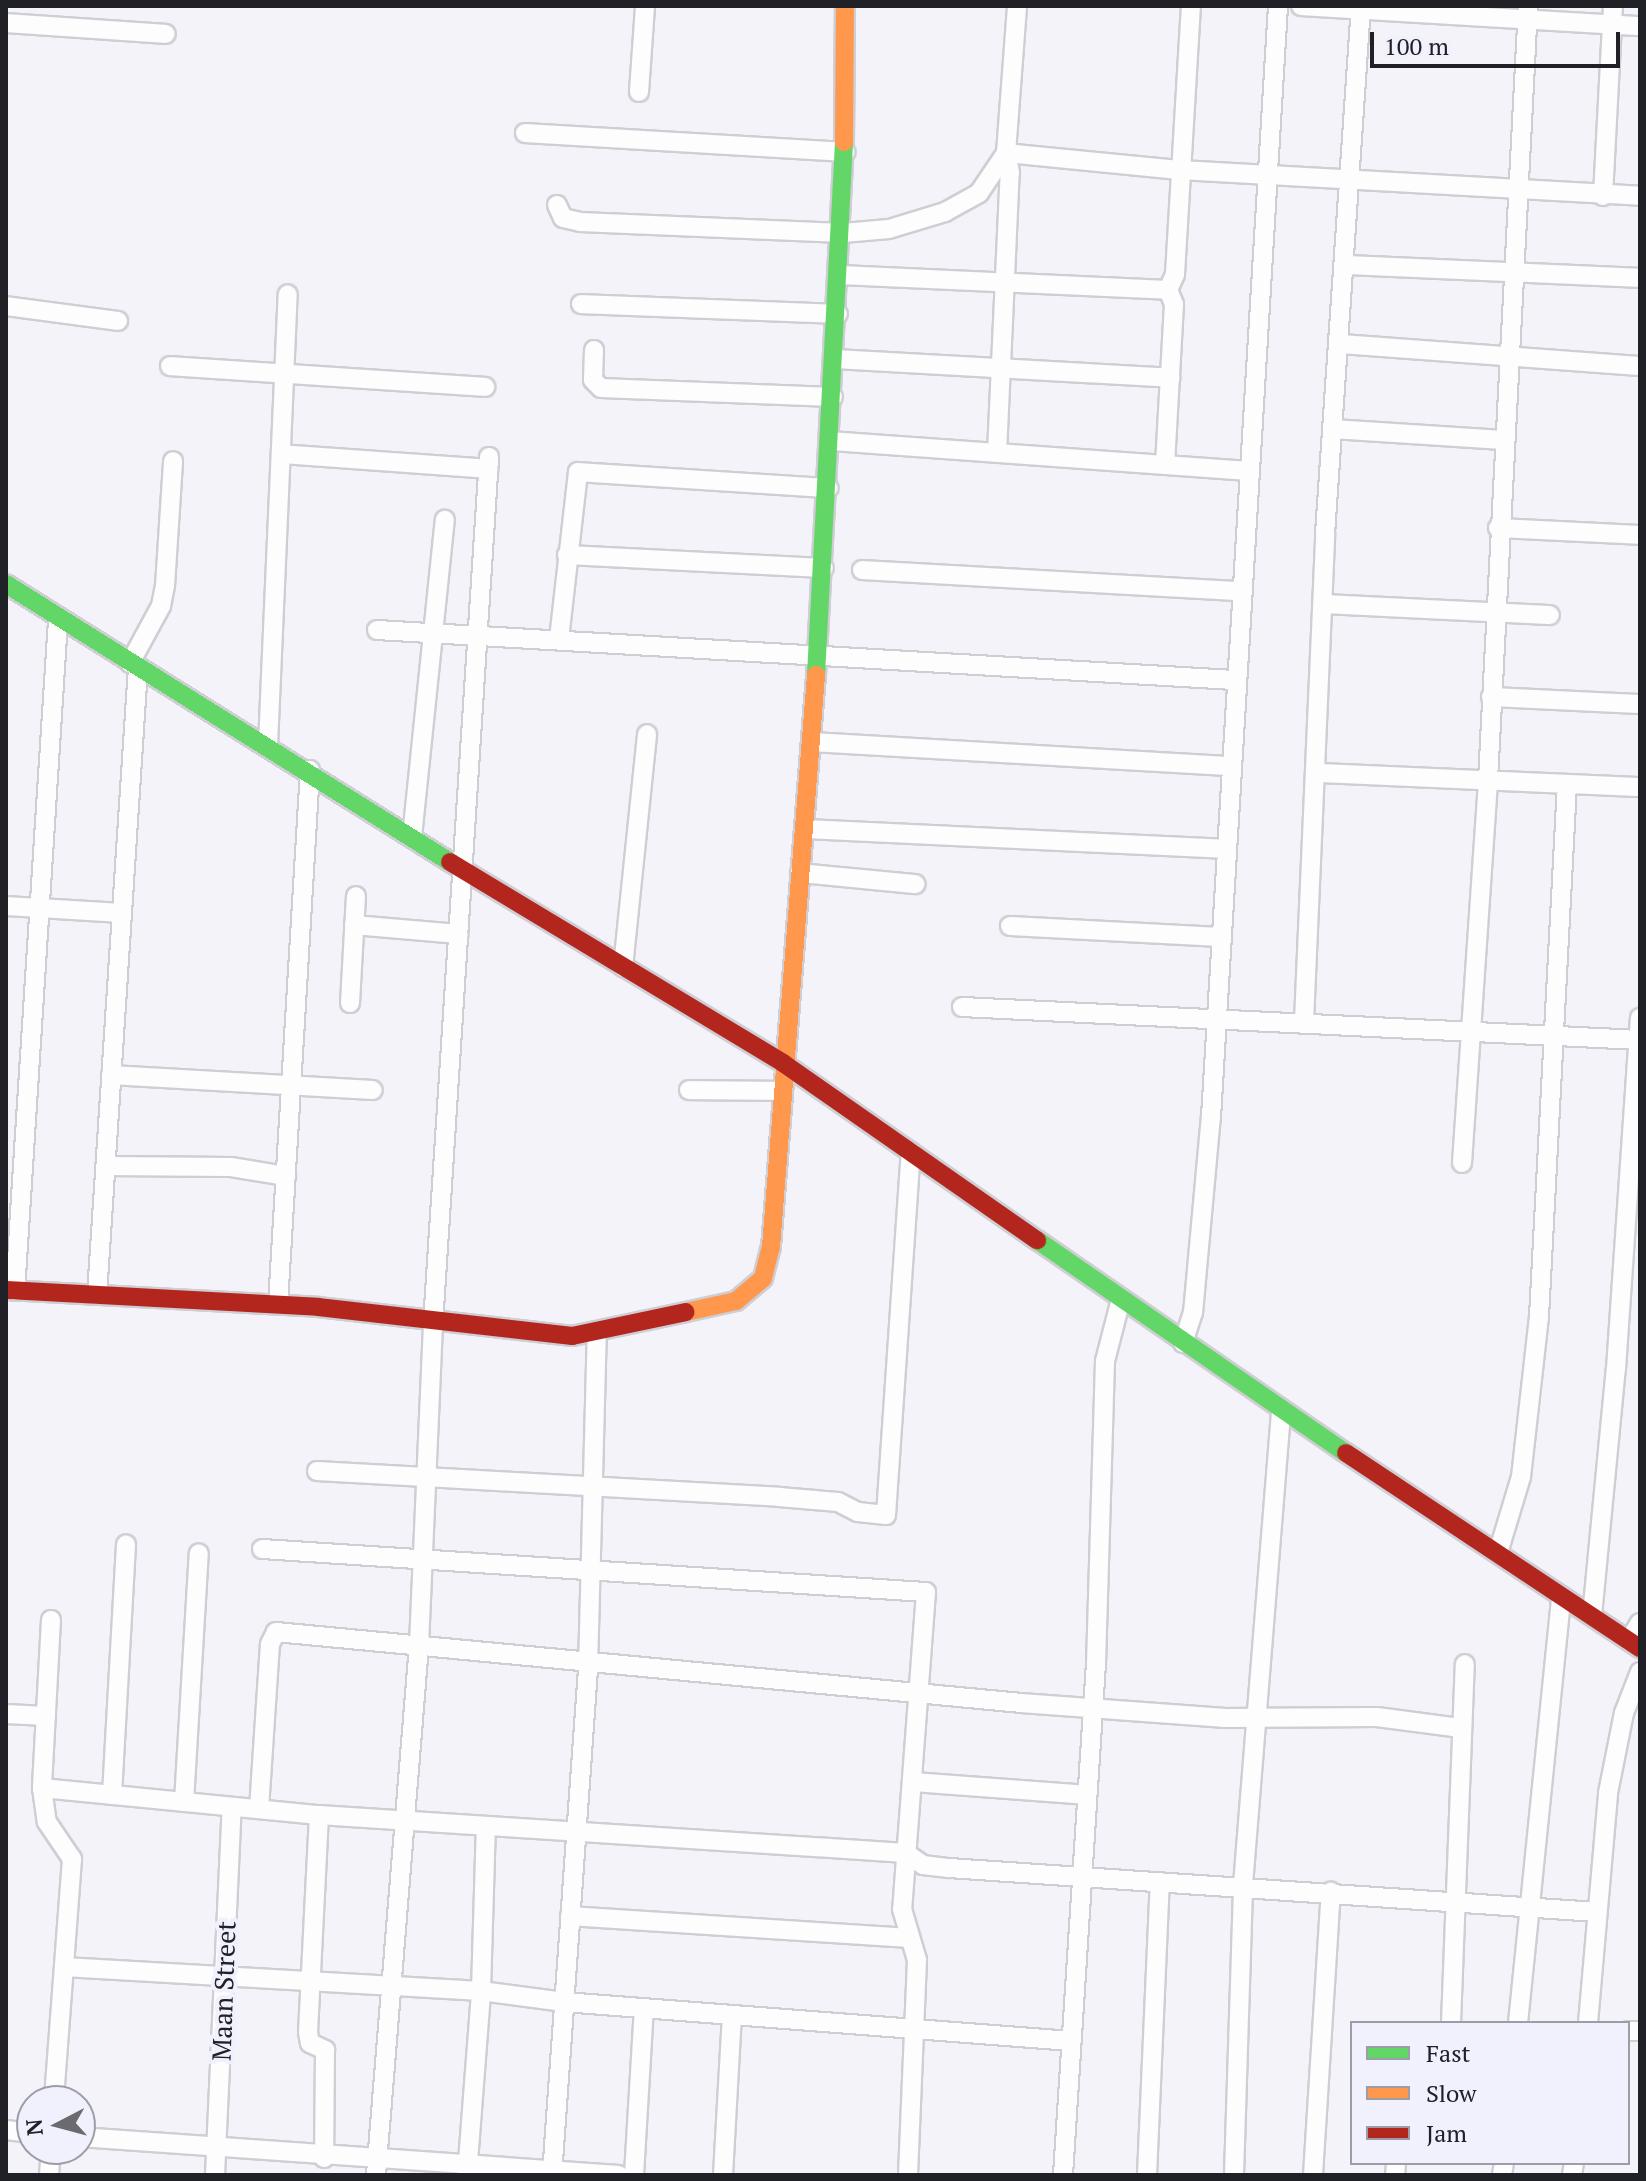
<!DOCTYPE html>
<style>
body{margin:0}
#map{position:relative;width:1646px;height:2181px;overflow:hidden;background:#f3f3f9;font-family:"PT Serif",serif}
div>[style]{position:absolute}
.roads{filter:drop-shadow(2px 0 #ceced4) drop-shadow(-2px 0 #ceced4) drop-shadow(0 2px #ceced4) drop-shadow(0 -2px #ceced4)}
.street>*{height:18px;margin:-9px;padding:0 9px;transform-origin:9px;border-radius:9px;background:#fdfdfe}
.fast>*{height:18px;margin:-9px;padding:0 9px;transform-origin:9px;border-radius:9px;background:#63d668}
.slow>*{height:18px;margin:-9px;padding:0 9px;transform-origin:9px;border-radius:9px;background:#ff974d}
.jam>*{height:18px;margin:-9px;padding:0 9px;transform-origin:9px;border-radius:9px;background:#b3261e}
span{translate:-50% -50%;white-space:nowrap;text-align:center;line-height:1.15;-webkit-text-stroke:8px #f0f1fc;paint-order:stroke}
.street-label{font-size:26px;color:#202027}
.frame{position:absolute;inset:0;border:8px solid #202027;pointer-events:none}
.legend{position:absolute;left:1350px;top:2021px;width:280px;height:144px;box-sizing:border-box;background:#f0f1fc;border:2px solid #9d9da7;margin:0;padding:10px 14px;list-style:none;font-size:24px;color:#202027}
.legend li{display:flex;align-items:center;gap:16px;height:40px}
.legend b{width:40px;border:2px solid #9d9da7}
.north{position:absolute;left:16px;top:2085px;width:80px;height:80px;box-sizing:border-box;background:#f0f1fc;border:2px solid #9d9da7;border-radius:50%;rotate:264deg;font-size:22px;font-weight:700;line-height:32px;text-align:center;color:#202027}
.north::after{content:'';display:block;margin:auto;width:28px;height:36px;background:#6a6a70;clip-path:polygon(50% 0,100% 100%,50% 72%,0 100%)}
.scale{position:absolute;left:1370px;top:32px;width:250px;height:36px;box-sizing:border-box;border:4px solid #202027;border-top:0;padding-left:10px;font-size:24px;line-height:28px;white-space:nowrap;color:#202027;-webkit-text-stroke:6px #f0f1fc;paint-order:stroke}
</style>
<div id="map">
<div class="roads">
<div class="street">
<div style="left:1301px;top:6px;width:340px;rotate:3.4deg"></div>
<div style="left:6px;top:23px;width:160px;rotate:3.9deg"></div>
<div style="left:639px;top:92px;width:86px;rotate:-86deg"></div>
<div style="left:525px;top:133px;width:321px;rotate:3.4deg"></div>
<div style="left:1603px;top:196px;width:190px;rotate:-87deg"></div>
<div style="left:557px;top:205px;width:14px;rotate:65deg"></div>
<div style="left:563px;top:218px;width:17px;rotate:13deg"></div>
<div style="left:580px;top:222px;width:263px;rotate:2.4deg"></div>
<div style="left:843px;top:233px;width:46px;rotate:-5deg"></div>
<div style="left:889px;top:229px;width:59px;rotate:-16.9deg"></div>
<div style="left:945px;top:212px;width:39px;rotate:-29deg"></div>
<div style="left:979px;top:193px;width:48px;rotate:-56deg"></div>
<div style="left:1006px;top:153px;width:147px;rotate:-85.7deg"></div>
<div style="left:1345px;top:265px;width:295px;rotate:2.5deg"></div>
<div style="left:840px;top:275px;width:328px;rotate:2.6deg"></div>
<div style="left:1168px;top:290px;width:17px;rotate:-66deg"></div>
<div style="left:1175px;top:274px;width:268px;rotate:-86.6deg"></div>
<div style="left:581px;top:304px;width:257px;rotate:2.2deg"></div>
<div style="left:6px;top:306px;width:113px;rotate:7.6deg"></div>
<div style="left:1340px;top:344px;width:301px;rotate:4.2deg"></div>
<div style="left:594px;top:350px;width:30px;rotate:92deg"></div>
<div style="left:593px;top:380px;width:11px;rotate:45deg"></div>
<div style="left:601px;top:388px;width:232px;rotate:2.2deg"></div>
<div style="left:835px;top:359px;width:336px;rotate:3.2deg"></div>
<div style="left:170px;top:366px;width:316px;rotate:3.8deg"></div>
<div style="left:1334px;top:429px;width:168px;rotate:3.7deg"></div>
<div style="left:831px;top:441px;width:417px;rotate:4.1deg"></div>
<div style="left:997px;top:453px;width:281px;rotate:-87.4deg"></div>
<div style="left:1010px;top:172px;width:19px;rotate:-102deg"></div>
<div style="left:1006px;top:153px;width:175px;rotate:5.6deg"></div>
<div style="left:1180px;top:170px;width:461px;rotate:3.2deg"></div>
<div style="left:281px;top:454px;width:208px;rotate:4.1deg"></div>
<div style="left:1165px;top:465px;width:161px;rotate:-86.8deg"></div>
<div style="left:1174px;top:304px;width:15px;rotate:-113deg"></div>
<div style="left:1498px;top:528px;width:142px;rotate:2.8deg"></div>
<div style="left:567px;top:555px;width:257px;rotate:2.9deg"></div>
<div style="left:862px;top:570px;width:379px;rotate:3.2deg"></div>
<div style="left:1323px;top:604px;width:227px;rotate:2.8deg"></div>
<div style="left:377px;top:630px;width:859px;rotate:3.34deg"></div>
<div style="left:559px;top:639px;width:168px;rotate:-83.5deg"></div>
<div style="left:578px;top:472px;width:251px;rotate:3.7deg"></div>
<div style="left:130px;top:663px;width:65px;rotate:-61.5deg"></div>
<div style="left:161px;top:606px;width:20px;rotate:-79deg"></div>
<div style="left:165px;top:586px;width:125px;rotate:-86.3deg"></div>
<div style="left:1491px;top:697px;width:149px;rotate:2.7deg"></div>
<div style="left:812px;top:742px;width:420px;rotate:3.3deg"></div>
<div style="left:268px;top:745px;width:451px;rotate:-87.5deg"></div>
<div style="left:1318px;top:773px;width:322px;rotate:2.5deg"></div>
<div style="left:804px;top:829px;width:421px;rotate:2.7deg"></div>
<div style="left:412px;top:837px;width:319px;rotate:-84.1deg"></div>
<div style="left:800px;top:873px;width:116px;rotate:5.5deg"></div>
<div style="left:6px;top:906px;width:115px;rotate:3.5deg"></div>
<div style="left:354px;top:925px;width:105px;rotate:4.9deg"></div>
<div style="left:1010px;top:926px;width:211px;rotate:3deg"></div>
<div style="left:623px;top:967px;width:234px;rotate:-84.1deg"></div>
<div style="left:350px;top:1003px;width:107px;rotate:-86.8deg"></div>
<div style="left:962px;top:1007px;width:679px;rotate:2.79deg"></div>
<div style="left:1304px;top:1021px;width:487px;rotate:-87.5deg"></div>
<div style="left:1325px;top:534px;width:529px;rotate:-86.1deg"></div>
<div style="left:111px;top:1075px;width:262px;rotate:3.3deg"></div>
<div style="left:689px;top:1090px;width:92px;rotate:0.6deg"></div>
<div style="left:1462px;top:1163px;width:384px;rotate:-86.1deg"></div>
<div style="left:1488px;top:780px;width:775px;rotate:-87.04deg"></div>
<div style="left:106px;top:1166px;width:125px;rotate:0.5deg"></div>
<div style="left:231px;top:1167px;width:56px;rotate:9.3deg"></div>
<div style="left:15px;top:1291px;width:672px;rotate:-86.33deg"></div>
<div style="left:97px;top:1295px;width:628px;rotate:-86.26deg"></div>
<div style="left:278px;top:1304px;width:535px;rotate:-86.57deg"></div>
<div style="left:1183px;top:1343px;width:32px;rotate:-72deg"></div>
<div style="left:1193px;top:1313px;width:197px;rotate:-84.8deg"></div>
<div style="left:1211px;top:1117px;width:1113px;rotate:-86.55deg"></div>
<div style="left:317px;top:1471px;width:463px;rotate:3.2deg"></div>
<div style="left:779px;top:1497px;width:59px;rotate:4.8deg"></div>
<div style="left:838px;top:1502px;width:22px;rotate:27deg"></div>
<div style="left:858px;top:1512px;width:28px;rotate:6deg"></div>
<div style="left:886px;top:1515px;width:364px;rotate:-86.1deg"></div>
<div style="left:262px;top:1549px;width:665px;rotate:3.71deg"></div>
<div style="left:926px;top:1592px;width:318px;rotate:94.3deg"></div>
<div style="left:902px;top:1909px;width:53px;rotate:73.6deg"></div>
<div style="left:917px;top:1960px;width:215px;rotate:92.4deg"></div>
<div style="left:1498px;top:1553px;width:79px;rotate:-73.2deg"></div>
<div style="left:1521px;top:1477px;width:161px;rotate:-83.6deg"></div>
<div style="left:1539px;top:1317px;width:534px;rotate:-86.99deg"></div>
<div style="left:1592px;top:1616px;width:248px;rotate:-84.5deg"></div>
<div style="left:1616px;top:1369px;width:352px;rotate:-86.1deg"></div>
<div style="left:51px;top:1620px;width:168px;rotate:93.1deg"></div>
<div style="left:42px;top:1788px;width:278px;rotate:5.6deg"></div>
<div style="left:319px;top:1815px;width:588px;rotate:3.7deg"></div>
<div style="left:906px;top:1853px;width:21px;rotate:35deg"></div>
<div style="left:923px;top:1865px;width:26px;rotate:7deg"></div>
<div style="left:949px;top:1868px;width:648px;rotate:3.89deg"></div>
<div style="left:1629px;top:1641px;width:21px;rotate:-59deg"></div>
<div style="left:6px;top:1714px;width:40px;rotate:2.9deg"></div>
<div style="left:912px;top:1782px;width:175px;rotate:4.2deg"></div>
<div style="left:42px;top:1788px;width:34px;rotate:82deg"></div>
<div style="left:47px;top:1822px;width:45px;rotate:56deg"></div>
<div style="left:72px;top:1859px;width:243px;rotate:94.3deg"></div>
<div style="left:112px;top:1795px;width:251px;rotate:-86.8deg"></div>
<div style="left:184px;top:1802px;width:249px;rotate:-86.6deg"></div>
<div style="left:259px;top:1809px;width:165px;rotate:-86.2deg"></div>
<div style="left:270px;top:1644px;width:13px;rotate:-63deg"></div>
<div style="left:276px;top:1632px;width:748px;rotate:5.44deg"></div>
<div style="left:1021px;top:1703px;width:205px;rotate:4.2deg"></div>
<div style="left:1225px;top:1718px;width:152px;rotate:-0.4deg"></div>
<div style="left:1377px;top:1717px;width:85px;rotate:7.5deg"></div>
<div style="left:319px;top:1815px;width:217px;rotate:92.9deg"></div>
<div style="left:308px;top:2032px;width:11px;rotate:80deg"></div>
<div style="left:310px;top:2043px;width:17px;rotate:25deg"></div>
<div style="left:325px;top:2050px;width:108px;rotate:90.5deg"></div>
<div style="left:570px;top:1916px;width:339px;rotate:3.7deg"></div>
<div style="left:64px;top:1967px;width:418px;rotate:3.3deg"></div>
<div style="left:481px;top:1991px;width:84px;rotate:7.5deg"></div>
<div style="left:564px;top:2002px;width:508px;rotate:4.4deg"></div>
<div style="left:1451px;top:2023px;width:359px;rotate:-87.8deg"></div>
<div style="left:1518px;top:2023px;width:429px;rotate:-84.2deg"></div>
<div style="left:1588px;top:2023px;width:231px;rotate:-85deg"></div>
<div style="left:1608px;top:1793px;width:82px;rotate:-78.7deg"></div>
<div style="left:1624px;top:1713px;width:44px;rotate:-68.7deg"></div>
<div style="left:1628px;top:2031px;width:12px"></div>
<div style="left:6px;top:2130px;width:26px;rotate:7deg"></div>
<div style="left:80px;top:2137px;width:540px;rotate:4.03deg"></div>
<div style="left:49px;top:2175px;width:26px;rotate:-86deg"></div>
<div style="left:215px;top:2175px;width:368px;rotate:-87.4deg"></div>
<div style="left:376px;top:2175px;width:532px;rotate:-85.36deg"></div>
<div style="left:419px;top:1645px;width:321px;rotate:-87.5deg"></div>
<div style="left:433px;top:1324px;width:869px;rotate:-86.3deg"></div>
<div style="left:467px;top:2175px;width:185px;rotate:-85.6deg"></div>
<div style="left:481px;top:1991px;width:165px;rotate:-88.3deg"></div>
<div style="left:552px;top:2175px;width:507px;rotate:-85.93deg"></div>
<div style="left:588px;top:1669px;width:336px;rotate:-88.5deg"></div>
<div style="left:634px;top:2175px;width:166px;rotate:-86.6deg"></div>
<div style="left:723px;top:2175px;width:160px;rotate:-86.8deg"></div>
<div style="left:1063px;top:2175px;width:512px;rotate:-86.31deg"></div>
<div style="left:1096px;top:1664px;width:303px;rotate:-88.3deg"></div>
<div style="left:1105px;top:1361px;width:64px;rotate:-75.5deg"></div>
<div style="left:1147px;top:2175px;width:293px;rotate:-87.5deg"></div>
<div style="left:1234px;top:2175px;width:290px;rotate:-88.2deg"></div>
<div style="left:1243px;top:1885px;width:477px;rotate:-85.4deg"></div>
<div style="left:1313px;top:2175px;width:284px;rotate:-86.4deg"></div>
<div style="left:1395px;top:2175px;width:12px;rotate:-85deg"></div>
<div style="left:1502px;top:2175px;width:12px;rotate:-81deg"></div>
<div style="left:1572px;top:2175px;width:12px;rotate:-81deg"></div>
</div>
<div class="fast">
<div style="left:6px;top:584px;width:524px;rotate:32.05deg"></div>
<div style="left:816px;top:675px;width:534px;rotate:-86.99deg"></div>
<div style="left:1037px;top:1240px;width:375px;rotate:34.6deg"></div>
</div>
<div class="slow">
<div style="left:844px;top:142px;width:136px;rotate:-89.6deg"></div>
<div style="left:686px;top:1312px;width:51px;rotate:-12.4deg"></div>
<div style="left:736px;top:1301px;width:35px;rotate:-40deg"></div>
<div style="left:763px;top:1278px;width:32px;rotate:-76deg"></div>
<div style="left:771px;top:1247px;width:574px;rotate:-85.5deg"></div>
</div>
<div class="jam">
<div style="left:450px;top:862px;width:389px;rotate:31.1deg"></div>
<div style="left:783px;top:1063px;width:310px;rotate:34.9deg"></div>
<div style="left:6px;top:1290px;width:312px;rotate:3.1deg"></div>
<div style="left:318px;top:1307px;width:256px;rotate:6.5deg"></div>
<div style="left:572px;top:1336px;width:116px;rotate:-11.9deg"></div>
<div style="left:1346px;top:1453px;width:353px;rotate:33.6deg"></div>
</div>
</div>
<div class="street-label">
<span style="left:224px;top:1991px;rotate:-88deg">Maan Street</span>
</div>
<div class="frame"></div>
<ul class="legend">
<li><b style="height:10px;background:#63d668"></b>Fast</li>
<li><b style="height:10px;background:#ff974d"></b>Slow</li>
<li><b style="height:10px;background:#b3261e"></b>Jam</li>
</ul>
<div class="north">N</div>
<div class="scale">100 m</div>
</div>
